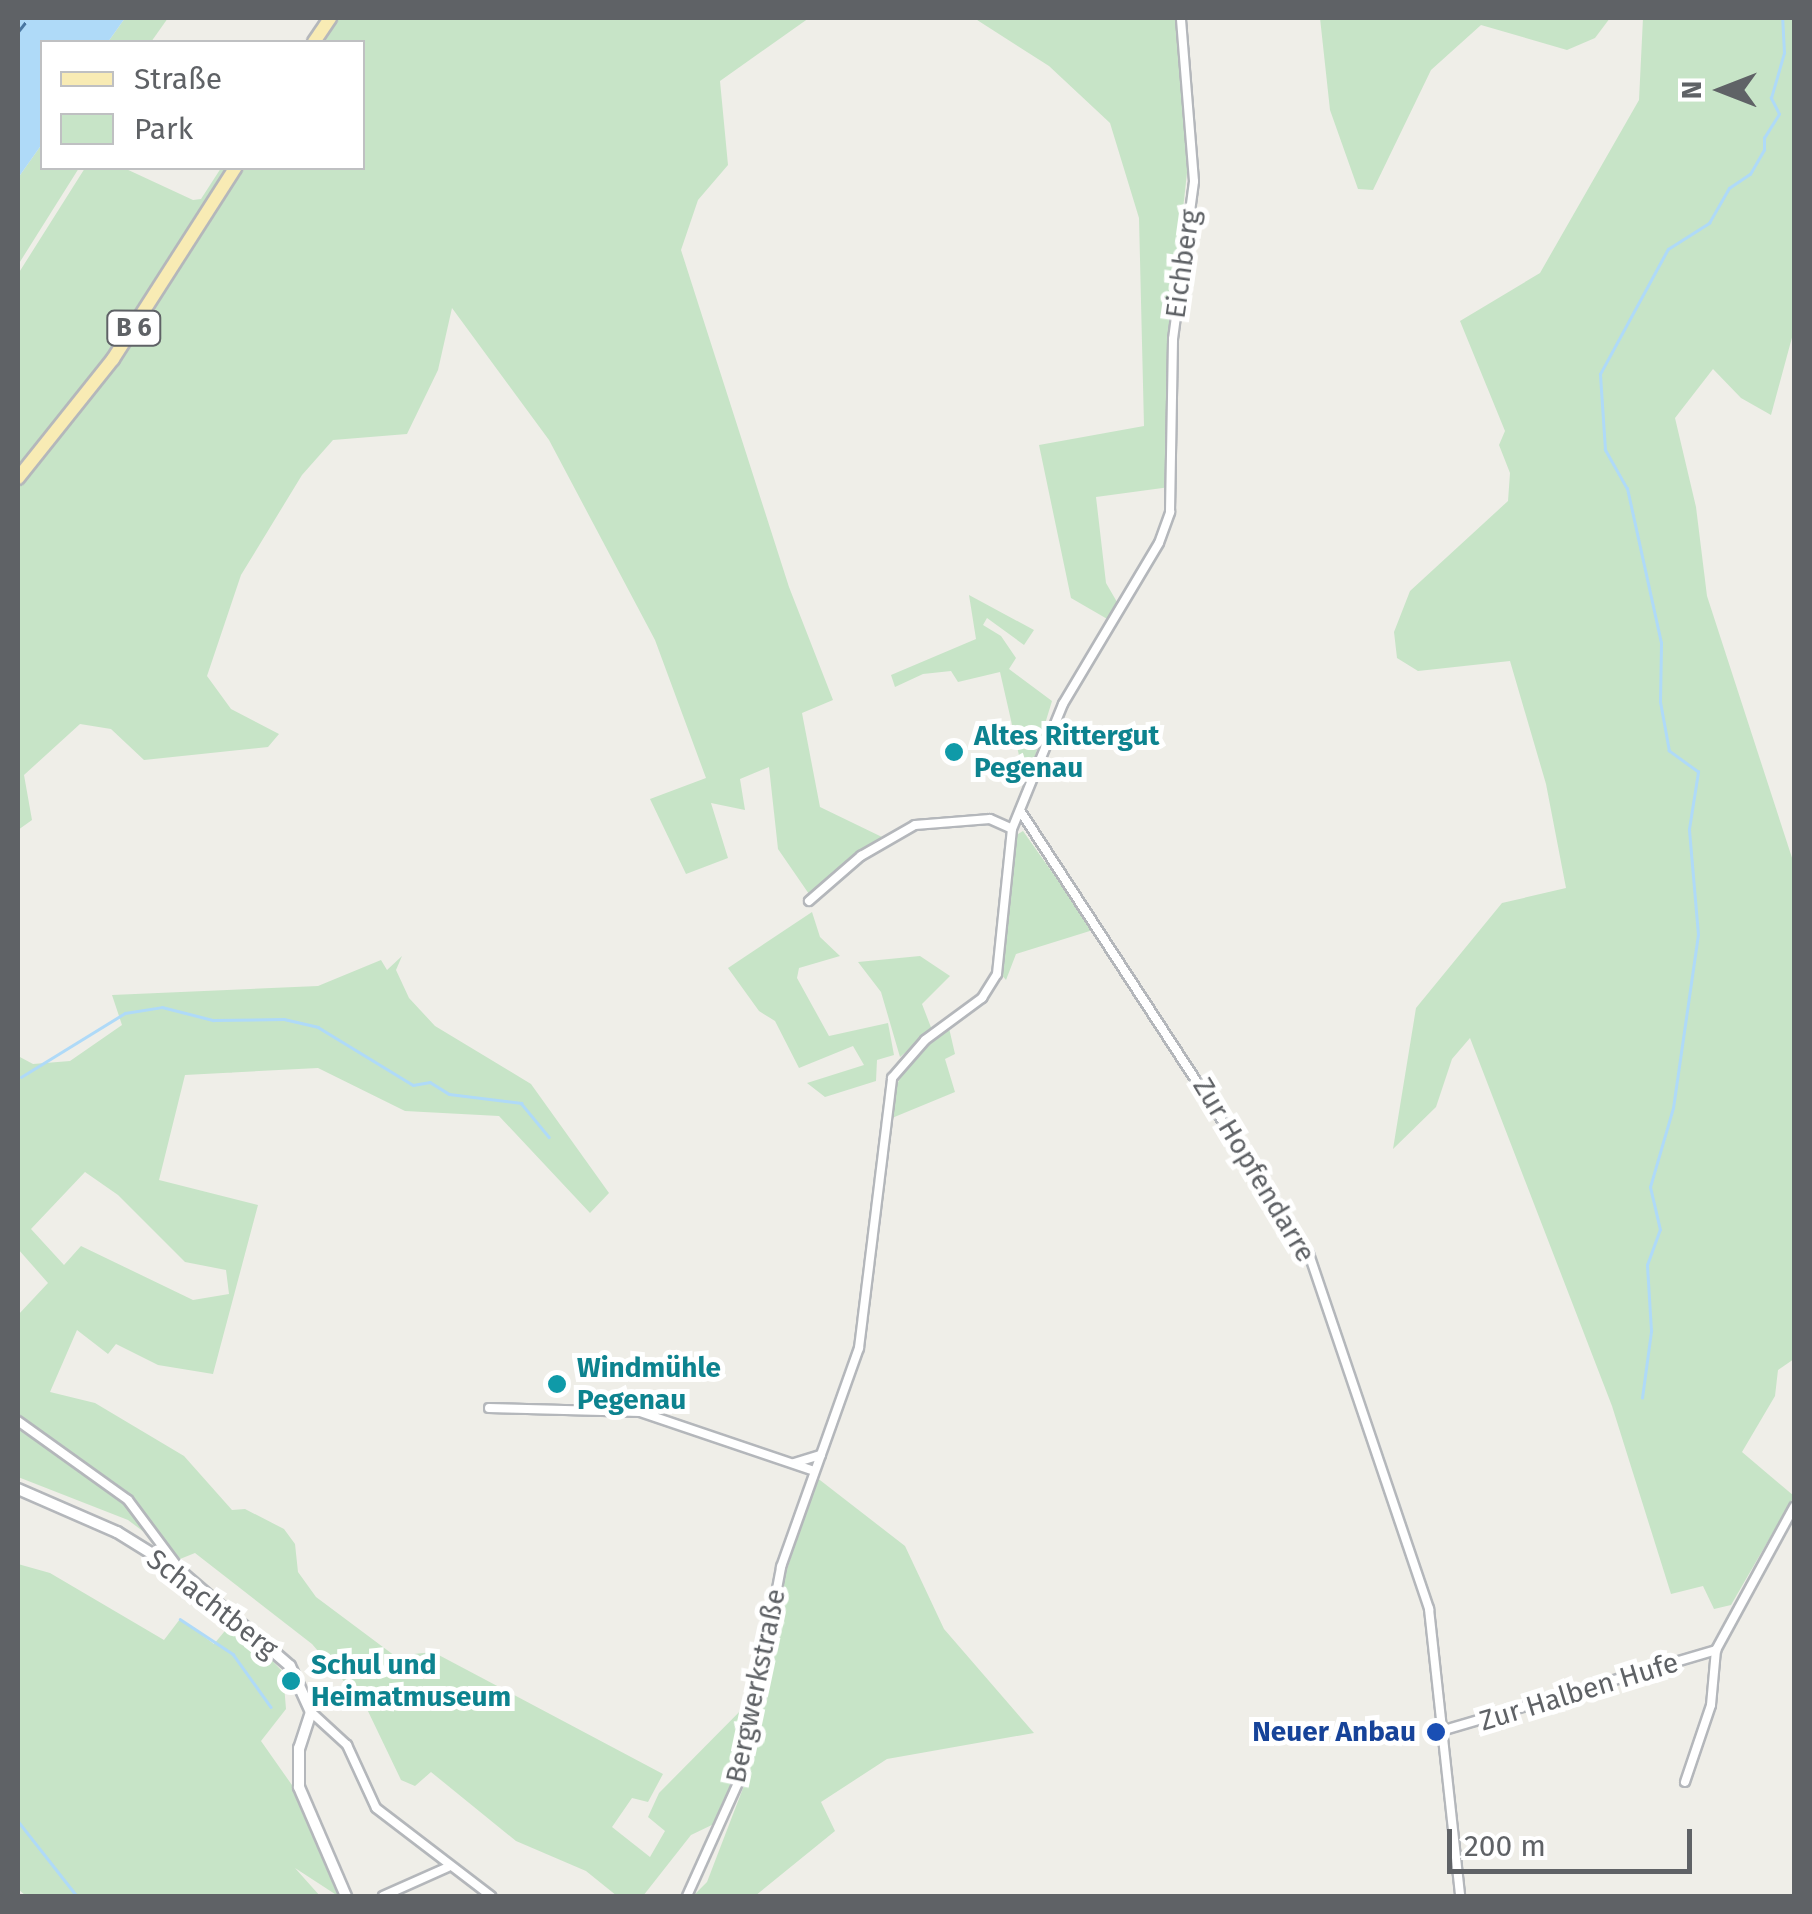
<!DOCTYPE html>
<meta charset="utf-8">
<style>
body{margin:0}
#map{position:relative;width:1812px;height:1914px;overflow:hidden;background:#efeee8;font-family:"Fira Sans",sans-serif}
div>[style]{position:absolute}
.green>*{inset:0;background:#c7e4c7}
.water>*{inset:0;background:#afdaf8}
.stream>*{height:2.5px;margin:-1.25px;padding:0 1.25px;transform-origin:1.25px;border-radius:1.25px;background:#afdaf8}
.ferry>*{height:2.5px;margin-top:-1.25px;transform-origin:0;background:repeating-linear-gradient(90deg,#4976a1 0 12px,transparent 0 22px)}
.roads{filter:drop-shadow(2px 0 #b4b7bb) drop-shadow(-2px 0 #b4b7bb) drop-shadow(0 2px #b4b7bb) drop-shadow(0 -2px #b4b7bb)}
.minor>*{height:8px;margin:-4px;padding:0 4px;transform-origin:4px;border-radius:4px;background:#fff}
.tertiary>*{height:10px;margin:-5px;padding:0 5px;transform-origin:5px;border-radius:5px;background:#fff}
.primary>*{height:12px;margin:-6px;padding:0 6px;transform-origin:6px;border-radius:6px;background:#f8ebb4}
.dots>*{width:28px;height:28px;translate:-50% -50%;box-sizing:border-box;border:5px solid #fff;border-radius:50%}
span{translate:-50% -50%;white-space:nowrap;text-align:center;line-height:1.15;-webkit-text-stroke:10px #fff;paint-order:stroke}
.shield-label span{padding:2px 8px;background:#fff;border:2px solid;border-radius:8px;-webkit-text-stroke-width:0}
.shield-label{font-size:25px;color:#5f6266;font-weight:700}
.street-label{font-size:28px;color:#5f6266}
.culture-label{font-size:28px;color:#0d838f;font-weight:700}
.left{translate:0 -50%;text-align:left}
.transit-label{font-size:28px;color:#164399;font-weight:700}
.right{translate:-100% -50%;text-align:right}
.frame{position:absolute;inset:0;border:20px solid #5f6266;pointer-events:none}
.legend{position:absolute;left:40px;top:40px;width:325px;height:130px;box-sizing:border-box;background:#fff;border:2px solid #bfc0c2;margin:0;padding:12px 18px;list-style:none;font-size:30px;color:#5f6266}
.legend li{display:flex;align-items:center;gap:20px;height:50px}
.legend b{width:50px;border:2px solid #bfc0c2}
.north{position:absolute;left:1672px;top:40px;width:100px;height:100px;-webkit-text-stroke:8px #fff;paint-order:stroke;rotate:270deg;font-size:28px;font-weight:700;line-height:40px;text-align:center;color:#5f6266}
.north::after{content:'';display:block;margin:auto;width:35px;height:45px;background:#5f6266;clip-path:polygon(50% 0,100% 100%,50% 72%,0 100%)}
.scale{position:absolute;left:1447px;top:1829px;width:245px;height:45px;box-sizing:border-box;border:5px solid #5f6266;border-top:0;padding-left:12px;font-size:30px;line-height:35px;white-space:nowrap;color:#5f6266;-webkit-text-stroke:8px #fff;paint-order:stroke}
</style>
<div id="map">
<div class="green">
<div style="clip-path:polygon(125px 18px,168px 18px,151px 42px,108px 42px)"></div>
<div style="clip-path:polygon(335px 18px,809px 18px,720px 81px,728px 165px,698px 200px,681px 250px,789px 587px,833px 700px,802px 713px,820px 807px,882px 837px,809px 894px,778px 849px,769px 767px,740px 779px,745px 810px,711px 803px,728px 858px,686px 874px,650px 799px,706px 778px,655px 640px,549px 440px,452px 308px,438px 370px,407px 434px,333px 440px,302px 475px,241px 575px,207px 676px,231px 709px,279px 734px,268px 747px,144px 760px,111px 729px,80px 724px,24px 775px,32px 820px,18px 830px,18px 487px,94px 390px,241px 168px,362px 168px,362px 42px,319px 42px)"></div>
<div style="clip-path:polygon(974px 18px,1177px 18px,1191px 136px,1168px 347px,1170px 487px,1096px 497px,1106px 583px,1117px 602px,1109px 620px,1071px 598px,1039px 445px,1144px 426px,1139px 218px,1110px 123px,1049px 66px)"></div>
<div style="clip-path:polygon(1320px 18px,1610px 18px,1595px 38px,1567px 50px,1481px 25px,1431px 70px,1373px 190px,1358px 189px,1330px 110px)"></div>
<div style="clip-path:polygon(1643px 18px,1794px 18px,1794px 330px,1771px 415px,1741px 398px,1713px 369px,1675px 418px,1696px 507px,1707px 596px,1794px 864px,1794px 1359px,1778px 1370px,1775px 1396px,1742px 1452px,1794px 1496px,1731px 1605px,1714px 1609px,1703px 1586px,1671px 1594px,1612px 1406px,1470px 1038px,1452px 1059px,1436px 1107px,1393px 1149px,1416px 1008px,1502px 903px,1566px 888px,1546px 784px,1510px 661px,1418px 671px,1397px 658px,1394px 632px,1410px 591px,1508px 501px,1510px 473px,1499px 445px,1505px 431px,1460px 321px,1540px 273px,1639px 100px)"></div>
<div style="clip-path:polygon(42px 144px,42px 168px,79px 168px,18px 265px,18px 178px)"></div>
<div style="clip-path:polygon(85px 168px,124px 168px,193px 200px,201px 199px,221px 168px,230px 168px,121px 339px,18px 471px,18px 274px)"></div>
<div style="clip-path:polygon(969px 595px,1034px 630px,1024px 645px,987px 618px,983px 625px,1001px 636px,1016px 658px,1009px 669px,1052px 701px,1026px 786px,1000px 672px,958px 682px,951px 671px,923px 674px,895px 687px,891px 675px,976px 639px)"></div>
<div style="clip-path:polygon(1023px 831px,1093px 930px,1016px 954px,1006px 980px,1000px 973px,1013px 837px)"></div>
<div style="clip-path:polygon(812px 912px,820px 937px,840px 956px,799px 968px,797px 978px,829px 1036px,888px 1023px,894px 1055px,877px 1060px,876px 1081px,825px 1097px,807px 1083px,864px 1065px,853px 1046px,799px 1068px,775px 1021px,759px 1011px,728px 968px)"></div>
<div style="clip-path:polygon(evenodd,402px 956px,396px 970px,409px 998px,435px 1026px,531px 1084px,609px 1193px,590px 1213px,499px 1116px,405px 1111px,318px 1068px,185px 1075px,159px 1180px,258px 1205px,213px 1374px,158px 1365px,116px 1344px,108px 1354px,77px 1330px,50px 1392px,95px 1403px,184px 1456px,232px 1510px,245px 1509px,284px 1529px,295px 1544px,298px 1572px,316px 1597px,395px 1656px,433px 1652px,663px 1774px,648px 1802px,632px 1798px,612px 1827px,650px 1857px,665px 1831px,648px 1817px,659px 1793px,756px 1695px,737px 1772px,716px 1823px,691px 1835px,643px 1896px,617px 1896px,586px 1871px,516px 1841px,431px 1772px,415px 1786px,401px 1780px,366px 1707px,312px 1644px,195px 1553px,180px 1559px,128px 1520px,18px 1477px,18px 1315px,48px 1283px,18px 1249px,18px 1056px,33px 1064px,70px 1061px,122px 1025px,112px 995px,318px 986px,381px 960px,387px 970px,402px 956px,85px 1172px,118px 1195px,185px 1262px,226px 1270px,229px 1294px,193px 1300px,81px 1246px,64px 1265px,31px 1229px,85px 1172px)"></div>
<div style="clip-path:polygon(920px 956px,950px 976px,922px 1004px,932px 1030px,900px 1057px,881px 992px,858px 962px)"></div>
<div style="clip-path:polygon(949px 1028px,955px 1054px,945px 1059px,955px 1092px,892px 1118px,892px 1096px,909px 1058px)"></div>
<div style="clip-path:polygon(816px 1477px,905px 1546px,944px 1629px,1034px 1733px,887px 1759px,821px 1802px,835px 1831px,755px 1896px,693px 1896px,707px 1882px,745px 1783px,779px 1595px)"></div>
<div style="clip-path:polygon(18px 1564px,50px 1573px,164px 1640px,180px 1619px,214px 1644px,229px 1626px,261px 1649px,283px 1672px,286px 1709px,261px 1741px,294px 1788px,338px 1896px,295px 1868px,320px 1896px,26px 1896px,18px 1889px)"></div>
</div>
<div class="water">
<div style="clip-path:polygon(18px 18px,125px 18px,108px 42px,42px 42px,42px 144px,18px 178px)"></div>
</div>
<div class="stream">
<div style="left:21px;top:1077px;width:122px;rotate:-31.6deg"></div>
<div style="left:125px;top:1013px;width:37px;rotate:-9deg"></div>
<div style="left:162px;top:1007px;width:53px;rotate:14.3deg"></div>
<div style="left:213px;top:1020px;width:71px;rotate:-0.8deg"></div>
<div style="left:284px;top:1019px;width:35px;rotate:13deg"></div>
<div style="left:318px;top:1027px;width:111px;rotate:31.4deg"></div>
<div style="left:413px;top:1085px;width:17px;rotate:-10deg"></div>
<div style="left:430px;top:1082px;width:22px;rotate:32deg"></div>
<div style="left:449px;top:1094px;width:73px;rotate:7.1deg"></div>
<div style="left:521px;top:1103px;width:44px;rotate:50.5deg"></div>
<div style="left:1642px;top:1398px;width:68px;rotate:-82.3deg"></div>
<div style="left:1651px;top:1331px;width:66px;rotate:-93.5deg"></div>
<div style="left:1647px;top:1265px;width:37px;rotate:-70deg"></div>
<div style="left:1660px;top:1230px;width:44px;rotate:-103.1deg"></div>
<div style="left:1650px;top:1187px;width:82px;rotate:-73.8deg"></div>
<div style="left:1673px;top:1108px;width:175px;rotate:-81.8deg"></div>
<div style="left:1698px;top:935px;width:106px;rotate:-94.9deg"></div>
<div style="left:1689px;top:829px;width:58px;rotate:-81deg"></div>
<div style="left:1698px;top:772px;width:36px;rotate:-144deg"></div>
<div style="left:1669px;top:751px;width:50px;rotate:-100.4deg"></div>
<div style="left:1660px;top:702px;width:59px;rotate:-89deg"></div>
<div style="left:1661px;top:643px;width:158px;rotate:-102.4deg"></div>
<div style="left:1627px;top:489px;width:45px;rotate:-119.4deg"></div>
<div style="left:1605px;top:450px;width:76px;rotate:-93.8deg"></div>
<div style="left:1600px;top:374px;width:142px;rotate:-61.5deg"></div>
<div style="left:1668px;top:249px;width:49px;rotate:-32.4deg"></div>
<div style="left:1709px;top:223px;width:40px;rotate:-60.3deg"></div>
<div style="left:1729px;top:188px;width:25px;rotate:-34deg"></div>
<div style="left:1750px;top:174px;width:28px;rotate:-60deg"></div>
<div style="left:1764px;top:150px;width:12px;rotate:-90deg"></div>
<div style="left:1764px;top:138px;width:28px;rotate:-58deg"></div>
<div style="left:1779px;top:114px;width:18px;rotate:-117deg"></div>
<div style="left:1771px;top:98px;width:47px;rotate:-73.9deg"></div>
<div style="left:1784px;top:53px;width:35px;rotate:-93deg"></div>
<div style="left:180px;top:1619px;width:64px;rotate:33.4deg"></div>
<div style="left:233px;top:1654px;width:65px;rotate:54.4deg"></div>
<div style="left:18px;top:1821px;width:95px;rotate:51.8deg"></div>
</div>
<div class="ferry">
<div style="left:18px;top:32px;width:18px;rotate:-52deg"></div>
</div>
<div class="roads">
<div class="minor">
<div style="left:1021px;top:812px;width:528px;rotate:56.91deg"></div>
<div style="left:1309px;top:1254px;width:375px;rotate:71.3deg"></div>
<div style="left:1429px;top:1609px;width:289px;rotate:83.8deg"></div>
<div style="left:809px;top:901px;width:69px;rotate:-40.9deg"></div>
<div style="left:861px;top:856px;width:62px;rotate:-29.9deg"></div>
<div style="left:915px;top:825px;width:75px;rotate:-4.6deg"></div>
<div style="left:990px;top:819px;width:24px;rotate:24deg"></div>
<div style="left:489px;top:1408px;width:151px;rotate:1.5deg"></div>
<div style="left:640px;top:1412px;width:184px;rotate:18.7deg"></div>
<div style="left:18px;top:1421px;width:135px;rotate:35.7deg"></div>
<div style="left:128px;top:1500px;width:84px;rotate:53.3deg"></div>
<div style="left:794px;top:1463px;width:28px;rotate:-17deg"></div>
<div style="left:311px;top:1712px;width:49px;rotate:42.5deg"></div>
<div style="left:347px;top:1745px;width:69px;rotate:65.3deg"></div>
<div style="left:376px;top:1808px;width:145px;rotate:37.4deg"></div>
<div style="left:1441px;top:1731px;width:287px;rotate:-16.4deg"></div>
<div style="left:1716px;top:1650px;width:163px;rotate:-61.4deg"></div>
<div style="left:1685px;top:1782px;width:81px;rotate:-71.3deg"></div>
<div style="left:1711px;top:1705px;width:55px;rotate:-84.8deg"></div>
<div style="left:383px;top:1896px;width:71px;rotate:-24deg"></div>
<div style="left:687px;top:1896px;width:134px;rotate:-65.7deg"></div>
<div style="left:742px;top:1774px;width:211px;rotate:-79.3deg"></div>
<div style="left:781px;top:1567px;width:232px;rotate:-70.4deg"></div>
<div style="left:859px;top:1348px;width:272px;rotate:-83deg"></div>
<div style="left:892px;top:1078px;width:50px;rotate:-49deg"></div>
<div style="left:925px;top:1040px;width:71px;rotate:-36.4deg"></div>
<div style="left:982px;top:998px;width:28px;rotate:-58deg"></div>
<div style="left:997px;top:974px;width:146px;rotate:-84.1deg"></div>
<div style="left:1012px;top:829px;width:135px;rotate:-67.8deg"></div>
<div style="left:1063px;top:704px;width:187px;rotate:-59.2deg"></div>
<div style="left:1159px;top:543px;width:33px;rotate:-70deg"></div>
<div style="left:1170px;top:512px;width:173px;rotate:-89deg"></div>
<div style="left:1173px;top:339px;width:159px;rotate:-82.4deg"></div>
<div style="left:1194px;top:181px;width:164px;rotate:-94.6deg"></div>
</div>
<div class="tertiary">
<div style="left:18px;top:1489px;width:108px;rotate:23.5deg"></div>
<div style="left:117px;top:1532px;width:74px;rotate:31.8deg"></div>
<div style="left:180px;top:1571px;width:145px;rotate:40.8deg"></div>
<div style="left:290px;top:1666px;width:51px;rotate:65.5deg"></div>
<div style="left:311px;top:1712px;width:38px;rotate:108deg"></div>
<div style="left:299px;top:1748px;width:39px;rotate:90deg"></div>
<div style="left:299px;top:1787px;width:119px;rotate:66.7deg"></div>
</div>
<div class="primary">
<div style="left:314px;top:42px;width:29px;rotate:-56deg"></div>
<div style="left:18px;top:478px;width:152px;rotate:-51.4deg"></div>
<div style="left:113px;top:359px;width:227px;rotate:-57.4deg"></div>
</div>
</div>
<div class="dots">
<div style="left:954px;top:752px;background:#0f9aa8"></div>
<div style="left:557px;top:1384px;background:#0f9aa8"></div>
<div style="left:291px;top:1681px;background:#0f9aa8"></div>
<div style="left:1436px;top:1732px;background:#1a4fb4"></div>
</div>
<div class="shield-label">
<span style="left:134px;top:328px">B 6</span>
</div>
<div class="street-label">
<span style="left:1183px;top:264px;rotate:-82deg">Eichberg</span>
<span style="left:1254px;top:1170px;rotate:59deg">Zur Hopfendarre</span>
<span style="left:212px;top:1604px;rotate:38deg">Schachtberg</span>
<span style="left:756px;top:1686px;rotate:-78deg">Bergwerkstraße</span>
<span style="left:1579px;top:1692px;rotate:-17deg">Zur Halben Hufe</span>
</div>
<div class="culture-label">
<span class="left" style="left:974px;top:752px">Altes Rittergut<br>Pegenau</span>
<span class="left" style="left:577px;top:1384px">Windmühle<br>Pegenau</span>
<span class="left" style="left:311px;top:1681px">Schul und<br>Heimatmuseum</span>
</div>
<div class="transit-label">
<span class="right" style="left:1416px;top:1732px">Neuer Anbau</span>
</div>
<div class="frame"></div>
<ul class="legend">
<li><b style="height:12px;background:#f8ebb4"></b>Straße</li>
<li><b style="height:28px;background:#c7e4c7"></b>Park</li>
</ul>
<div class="north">N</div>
<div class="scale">200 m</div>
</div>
